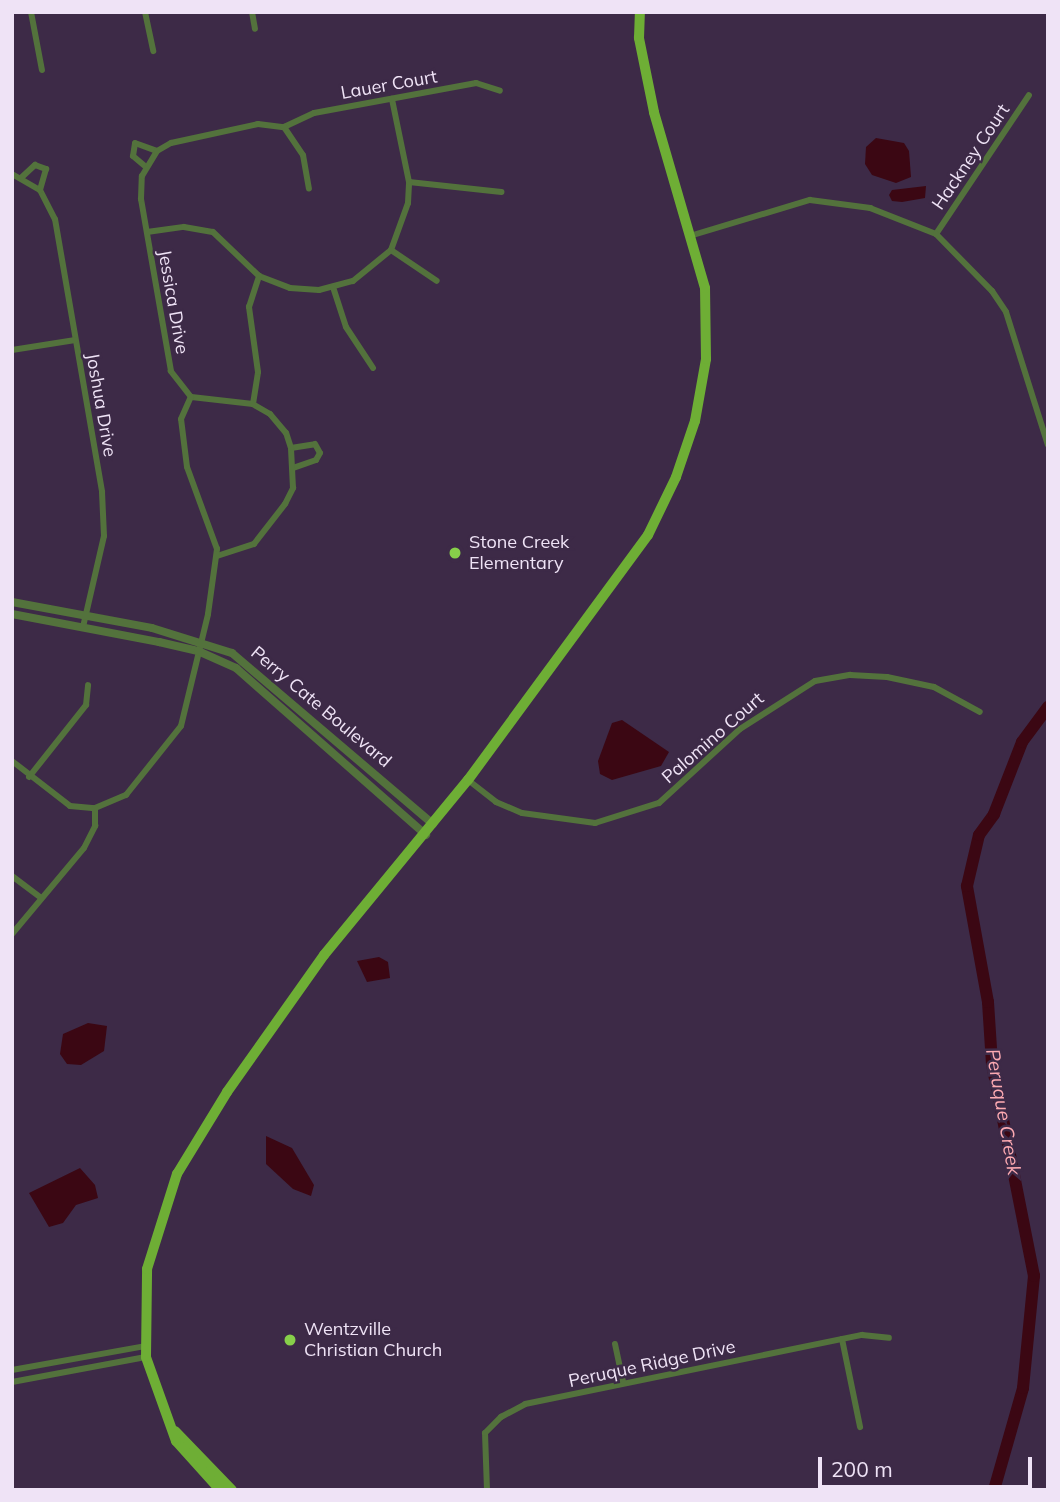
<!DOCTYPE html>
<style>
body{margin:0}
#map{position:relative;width:1060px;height:1502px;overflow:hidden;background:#3d2a47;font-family:Mulish,sans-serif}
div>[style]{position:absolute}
.water>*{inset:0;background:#3b0713}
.river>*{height:12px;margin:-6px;padding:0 6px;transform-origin:6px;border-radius:6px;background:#3b0713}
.minor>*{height:6px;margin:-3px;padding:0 3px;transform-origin:3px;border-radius:3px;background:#53723c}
.tertiary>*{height:8px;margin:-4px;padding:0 4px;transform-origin:4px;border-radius:4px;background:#53723c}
.primary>*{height:10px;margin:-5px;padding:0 5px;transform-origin:5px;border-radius:5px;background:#6eae35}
.dots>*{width:19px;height:19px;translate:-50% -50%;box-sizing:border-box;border:4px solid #3d2a47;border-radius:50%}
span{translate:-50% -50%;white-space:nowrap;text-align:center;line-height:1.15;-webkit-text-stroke:5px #3d2a47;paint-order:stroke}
.street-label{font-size:18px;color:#efe3f6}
.poi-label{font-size:18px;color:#efe3f6}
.left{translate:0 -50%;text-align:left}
.water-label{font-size:19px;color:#fdaab2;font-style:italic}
.frame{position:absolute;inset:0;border:14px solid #efe3f6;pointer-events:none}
.scale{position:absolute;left:818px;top:1457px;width:214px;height:32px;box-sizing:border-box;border:4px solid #efe3f6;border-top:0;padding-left:9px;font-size:21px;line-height:24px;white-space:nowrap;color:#efe3f6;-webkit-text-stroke:5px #3d2a47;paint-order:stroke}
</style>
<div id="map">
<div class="water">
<div style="clip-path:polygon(876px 138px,904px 143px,909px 151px,911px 177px,896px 183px,872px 175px,865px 164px,866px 147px)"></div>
<div style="clip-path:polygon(926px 186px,925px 198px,902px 202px,892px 201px,889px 195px,892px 190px)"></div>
<div style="clip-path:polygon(622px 720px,669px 752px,661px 766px,612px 780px,600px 774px,598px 761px,612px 723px)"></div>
<div style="clip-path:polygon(379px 957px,388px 962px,390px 978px,367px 982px,357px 961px)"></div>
<div style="clip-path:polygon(88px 1023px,107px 1026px,104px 1051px,81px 1065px,67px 1064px,60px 1054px,63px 1034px)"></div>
<div style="clip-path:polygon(266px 1136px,292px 1148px,314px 1185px,311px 1196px,293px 1189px,266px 1164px)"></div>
<div style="clip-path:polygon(80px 1168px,95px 1185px,98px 1198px,76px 1205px,63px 1223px,49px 1227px,29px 1193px)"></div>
</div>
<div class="river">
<div style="left:994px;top:1490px;width:106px;rotate:-74.1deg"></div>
<div style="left:1023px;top:1388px;width:113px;rotate:-84.4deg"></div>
<div style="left:1034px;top:1276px;width:216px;rotate:-101.2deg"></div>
<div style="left:992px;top:1064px;width:62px;rotate:-93.7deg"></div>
<div style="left:988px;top:1002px;width:118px;rotate:-100.3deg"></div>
<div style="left:967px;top:886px;width:52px;rotate:-76.8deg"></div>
<div style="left:979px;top:835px;width:26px;rotate:-54deg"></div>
<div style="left:994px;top:814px;width:77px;rotate:-68.7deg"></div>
<div style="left:1022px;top:742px;width:44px;rotate:-53.4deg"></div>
</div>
<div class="minor">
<div style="left:31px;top:12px;width:59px;rotate:79.3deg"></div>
<div style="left:145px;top:12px;width:40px;rotate:78deg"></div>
<div style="left:252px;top:12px;width:17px;rotate:80deg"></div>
<div style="left:284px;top:127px;width:33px;rotate:-25deg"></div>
<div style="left:314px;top:113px;width:165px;rotate:-10.5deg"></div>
<div style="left:476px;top:83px;width:25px;rotate:18deg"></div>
<div style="left:146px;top:167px;width:17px;rotate:-140deg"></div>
<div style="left:133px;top:156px;width:13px;rotate:-81deg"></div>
<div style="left:135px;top:143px;width:23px;rotate:20deg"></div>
<div style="left:12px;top:174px;width:32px;rotate:30deg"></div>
<div style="left:40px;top:190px;width:33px;rotate:63deg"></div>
<div style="left:55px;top:219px;width:277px;rotate:80.2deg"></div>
<div style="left:102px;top:492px;width:44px;rotate:87.4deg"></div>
<div style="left:104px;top:536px;width:93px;rotate:103deg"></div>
<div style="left:22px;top:177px;width:18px;rotate:-43deg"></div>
<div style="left:35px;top:165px;width:12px;rotate:20deg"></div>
<div style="left:46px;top:169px;width:22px;rotate:106deg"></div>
<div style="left:409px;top:182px;width:93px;rotate:6.2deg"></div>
<div style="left:147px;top:232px;width:37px;rotate:-8deg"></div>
<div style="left:184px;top:227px;width:29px;rotate:10deg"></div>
<div style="left:213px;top:232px;width:64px;rotate:43.7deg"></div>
<div style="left:259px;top:276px;width:33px;rotate:21deg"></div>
<div style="left:290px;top:288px;width:29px;rotate:4deg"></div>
<div style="left:319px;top:290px;width:35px;rotate:-15deg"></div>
<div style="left:353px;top:281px;width:49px;rotate:-39.2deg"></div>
<div style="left:391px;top:250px;width:50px;rotate:-70.1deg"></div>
<div style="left:408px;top:203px;width:21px;rotate:-87deg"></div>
<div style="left:409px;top:182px;width:85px;rotate:-101.6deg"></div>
<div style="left:936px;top:234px;width:167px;rotate:-56.2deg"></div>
<div style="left:693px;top:235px;width:122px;rotate:-16.7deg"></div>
<div style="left:810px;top:200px;width:61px;rotate:7.6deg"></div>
<div style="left:870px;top:208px;width:71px;rotate:21.5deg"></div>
<div style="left:936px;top:234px;width:80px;rotate:45.5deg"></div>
<div style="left:992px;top:291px;width:25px;rotate:56deg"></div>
<div style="left:1006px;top:312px;width:139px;rotate:72.5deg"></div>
<div style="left:391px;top:250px;width:55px;rotate:34deg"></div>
<div style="left:333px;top:287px;width:42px;rotate:72deg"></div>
<div style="left:346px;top:327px;width:49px;rotate:56.6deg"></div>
<div style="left:12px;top:350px;width:64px;rotate:-9deg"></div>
<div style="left:253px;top:404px;width:32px;rotate:-81deg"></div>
<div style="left:258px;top:372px;width:66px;rotate:-97.9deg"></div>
<div style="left:249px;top:307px;width:33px;rotate:-72deg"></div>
<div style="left:291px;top:448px;width:24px;rotate:-9deg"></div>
<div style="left:315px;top:444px;width:10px;rotate:61deg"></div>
<div style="left:320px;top:453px;width:8px;rotate:120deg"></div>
<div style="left:316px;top:460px;width:24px;rotate:161deg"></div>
<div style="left:217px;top:556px;width:39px;rotate:-18deg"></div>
<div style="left:254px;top:544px;width:51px;rotate:-52.2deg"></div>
<div style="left:285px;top:504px;width:18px;rotate:-63deg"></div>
<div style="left:293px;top:488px;width:40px;rotate:-92.9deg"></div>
<div style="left:291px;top:448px;width:16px;rotate:-108deg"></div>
<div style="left:286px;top:433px;width:25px;rotate:-130deg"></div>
<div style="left:270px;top:414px;width:20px;rotate:-150deg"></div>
<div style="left:253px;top:404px;width:62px;rotate:-173.6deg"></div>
<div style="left:191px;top:397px;width:33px;rotate:-128deg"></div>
<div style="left:171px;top:371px;width:175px;rotate:-99.9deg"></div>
<div style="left:141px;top:199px;width:23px;rotate:-88deg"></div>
<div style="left:142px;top:176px;width:29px;rotate:-59deg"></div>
<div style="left:157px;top:151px;width:16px;rotate:-30deg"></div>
<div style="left:171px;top:143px;width:89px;rotate:-12.3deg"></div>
<div style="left:258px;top:124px;width:26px;rotate:7deg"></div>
<div style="left:284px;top:127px;width:34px;rotate:56deg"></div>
<div style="left:303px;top:155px;width:34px;rotate:80deg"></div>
<div style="left:12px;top:761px;width:73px;rotate:37.8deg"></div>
<div style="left:70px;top:806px;width:25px;rotate:5deg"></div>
<div style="left:95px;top:808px;width:34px;rotate:-23deg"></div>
<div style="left:126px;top:795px;width:88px;rotate:-51.4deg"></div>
<div style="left:181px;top:726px;width:115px;rotate:-76.4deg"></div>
<div style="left:208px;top:614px;width:66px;rotate:-82.1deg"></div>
<div style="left:217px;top:549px;width:87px;rotate:-110.1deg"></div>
<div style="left:187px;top:467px;width:48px;rotate:-97.1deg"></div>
<div style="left:181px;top:419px;width:24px;rotate:-66deg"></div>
<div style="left:29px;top:777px;width:92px;rotate:-51.6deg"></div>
<div style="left:86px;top:705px;width:20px;rotate:-84deg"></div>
<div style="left:468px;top:780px;width:36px;rotate:38deg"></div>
<div style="left:496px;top:802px;width:28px;rotate:23deg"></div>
<div style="left:522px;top:813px;width:74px;rotate:7.8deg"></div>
<div style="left:595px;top:823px;width:67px;rotate:-17.4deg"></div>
<div style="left:659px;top:803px;width:110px;rotate:-42.4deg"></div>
<div style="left:740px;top:729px;width:89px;rotate:-32.6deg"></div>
<div style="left:815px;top:681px;width:36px;rotate:-10deg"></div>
<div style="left:850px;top:675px;width:37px;rotate:3deg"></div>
<div style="left:887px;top:677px;width:48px;rotate:12deg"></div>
<div style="left:934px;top:687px;width:52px;rotate:28.5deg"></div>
<div style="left:12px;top:876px;width:36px;rotate:37deg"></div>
<div style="left:12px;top:934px;width:112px;rotate:-50.1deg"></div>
<div style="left:84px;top:848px;width:25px;rotate:-63deg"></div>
<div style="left:95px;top:826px;width:18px;rotate:-90deg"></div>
<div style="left:842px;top:1339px;width:90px;rotate:78.4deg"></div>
<div style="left:615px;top:1344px;width:40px;rotate:78deg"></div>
<div style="left:12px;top:1370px;width:135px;rotate:-10.2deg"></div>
<div style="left:12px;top:1382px;width:136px;rotate:-10.6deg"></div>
<div style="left:487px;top:1490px;width:57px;rotate:-92deg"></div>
<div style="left:485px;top:1433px;width:23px;rotate:-45deg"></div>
<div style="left:501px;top:1417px;width:27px;rotate:-28deg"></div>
<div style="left:525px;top:1404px;width:344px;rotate:-11.6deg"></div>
<div style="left:862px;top:1335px;width:27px;rotate:6deg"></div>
</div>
<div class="tertiary">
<div style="left:12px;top:602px;width:142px;rotate:10.5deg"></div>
<div style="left:152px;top:628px;width:84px;rotate:17.4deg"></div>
<div style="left:232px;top:653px;width:264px;rotate:40.4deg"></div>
<div style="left:12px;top:614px;width:150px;rotate:10.8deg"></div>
<div style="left:159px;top:642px;width:40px;rotate:13deg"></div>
<div style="left:198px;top:651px;width:42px;rotate:24.1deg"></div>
<div style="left:236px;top:668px;width:253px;rotate:41.3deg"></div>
</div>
<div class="primary">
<div style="left:175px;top:1431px;width:82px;rotate:46deg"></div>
<div style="left:220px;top:1490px;width:66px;rotate:-131.9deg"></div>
<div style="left:176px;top:1441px;width:89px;rotate:-109.7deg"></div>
<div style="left:146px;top:1357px;width:88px;rotate:-89.3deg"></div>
<div style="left:147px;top:1269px;width:100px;rotate:-72.5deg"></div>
<div style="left:177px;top:1174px;width:96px;rotate:-58.6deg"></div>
<div style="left:227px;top:1092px;width:168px;rotate:-54.7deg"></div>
<div style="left:324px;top:955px;width:227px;rotate:-50.6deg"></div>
<div style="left:468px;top:780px;width:304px;rotate:-53.7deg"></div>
<div style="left:648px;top:535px;width:64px;rotate:-64.2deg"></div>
<div style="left:676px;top:477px;width:59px;rotate:-71.3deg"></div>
<div style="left:695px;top:421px;width:63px;rotate:-79.9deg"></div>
<div style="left:706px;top:359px;width:71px;rotate:-90.8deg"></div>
<div style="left:705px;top:288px;width:183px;rotate:-106.2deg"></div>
<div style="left:654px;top:112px;width:76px;rotate:-101.5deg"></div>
<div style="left:639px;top:38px;width:26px;rotate:-88deg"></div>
</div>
<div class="dots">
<div style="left:455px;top:553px;background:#87cf4a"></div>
<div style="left:290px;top:1340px;background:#87cf4a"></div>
</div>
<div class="street-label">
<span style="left:389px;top:85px;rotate:-10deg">Lauer Court</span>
<span style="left:971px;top:157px;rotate:-56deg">Hackney Court</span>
<span style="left:173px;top:302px;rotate:80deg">Jessica Drive</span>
<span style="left:101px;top:405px;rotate:80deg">Joshua Drive</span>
<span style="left:321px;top:707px;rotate:40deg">Perry Cate Boulevard</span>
<span style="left:713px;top:738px;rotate:-41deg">Palomino Court</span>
<span style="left:652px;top:1364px;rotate:-12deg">Peruque Ridge Drive</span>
</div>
<div class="poi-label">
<span class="left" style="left:469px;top:553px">Stone Creek<br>Elementary</span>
<span class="left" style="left:304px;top:1340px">Wentzville<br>Christian Church</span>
</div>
<div class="water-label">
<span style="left:1003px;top:1112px;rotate:80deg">Peruque Creek</span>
</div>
<div class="frame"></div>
<div class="scale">200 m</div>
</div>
